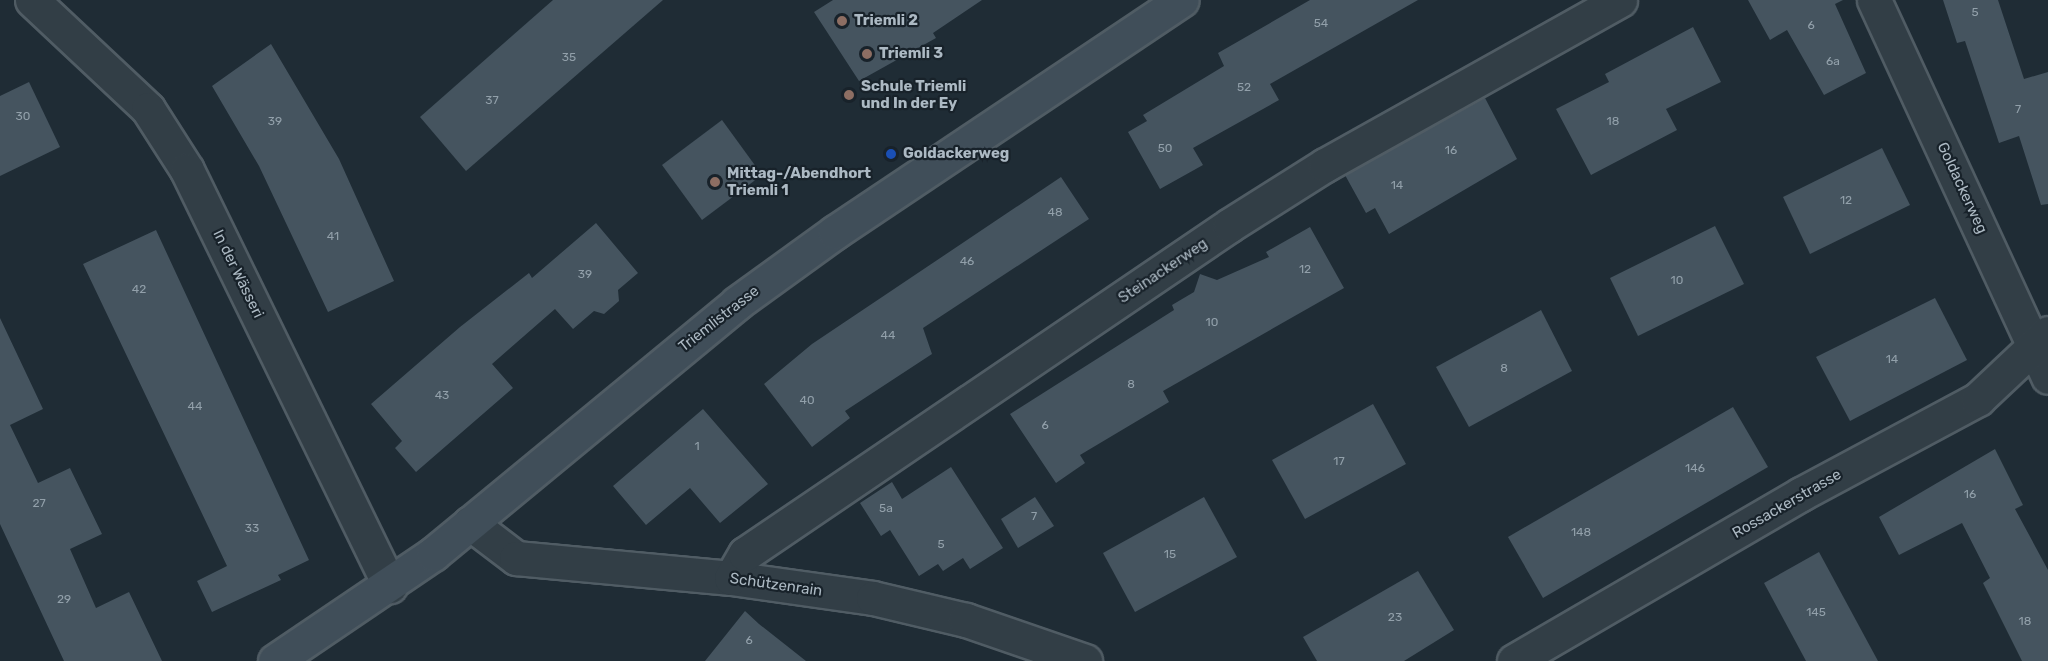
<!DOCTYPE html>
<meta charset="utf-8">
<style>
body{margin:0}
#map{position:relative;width:2048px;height:661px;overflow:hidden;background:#1f2c35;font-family:Rubik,sans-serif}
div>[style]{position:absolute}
.building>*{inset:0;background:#45545f}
.roads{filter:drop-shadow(2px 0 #505c64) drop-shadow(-2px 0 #505c64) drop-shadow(0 2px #505c64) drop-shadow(0 -2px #505c64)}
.street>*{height:33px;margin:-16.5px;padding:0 16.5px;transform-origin:16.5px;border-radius:16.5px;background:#323e46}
.secondary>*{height:33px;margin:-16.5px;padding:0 16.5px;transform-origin:16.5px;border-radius:16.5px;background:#404e59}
.dots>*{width:16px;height:16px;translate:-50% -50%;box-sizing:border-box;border:3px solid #18222a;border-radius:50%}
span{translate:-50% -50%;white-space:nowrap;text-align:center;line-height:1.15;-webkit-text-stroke:4.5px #18222a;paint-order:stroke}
.number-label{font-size:12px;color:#92a0aa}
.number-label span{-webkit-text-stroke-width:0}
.poi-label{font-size:15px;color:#acb9c3;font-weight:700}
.left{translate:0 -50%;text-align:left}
.street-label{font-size:15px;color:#acb9c3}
</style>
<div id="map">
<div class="building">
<div style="clip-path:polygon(553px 0,663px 0,466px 171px,420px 117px)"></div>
<div style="clip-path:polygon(833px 0,982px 0,933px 33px,936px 38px,859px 81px,814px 12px)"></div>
<div style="clip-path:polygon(1310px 0,1418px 0,1270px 84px,1279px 100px,1193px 148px,1203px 165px,1160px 189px,1128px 132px,1147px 121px,1143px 115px,1224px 66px,1218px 53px)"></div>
<div style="clip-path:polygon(1748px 0,1843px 0,1835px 4px,1866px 73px,1824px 95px,1787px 30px,1770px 40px)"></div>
<div style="clip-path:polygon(1943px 0,1998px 0,2024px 79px,2048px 72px,2048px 204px,2041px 205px,2019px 136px,1999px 143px,1965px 41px,1957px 43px)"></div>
<div style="clip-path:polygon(1693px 27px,1721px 82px,1666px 109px,1677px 130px,1591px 175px,1556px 109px,1609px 82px,1605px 74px)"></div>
<div style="clip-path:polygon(271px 44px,339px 159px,394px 281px,328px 312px,259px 166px,212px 86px)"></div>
<div style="clip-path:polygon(29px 82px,60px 147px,0 176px,0 96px)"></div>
<div style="clip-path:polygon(1485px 98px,1517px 159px,1389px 234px,1375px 208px,1366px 213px,1345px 175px)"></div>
<div style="clip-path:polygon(722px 120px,762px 175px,702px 220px,662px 165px)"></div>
<div style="clip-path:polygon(1882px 148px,1910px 205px,1810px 254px,1783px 197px)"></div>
<div style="clip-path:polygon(1061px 177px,1089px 219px,923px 328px,932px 354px,845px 411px,850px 418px,812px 447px,764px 384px,812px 344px)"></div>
<div style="clip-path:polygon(596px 223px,638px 273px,618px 290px,619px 301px,604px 314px,594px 311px,573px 329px,555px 309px,492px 364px,513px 388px,416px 472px,395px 448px,402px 441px,371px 404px,460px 327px,529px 273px,532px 278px)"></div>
<div style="clip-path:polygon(1715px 226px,1744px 284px,1638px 336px,1610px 278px)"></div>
<div style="clip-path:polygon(1310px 227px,1344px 288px,1163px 391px,1169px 402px,1080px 455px,1085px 463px,1056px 483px,1010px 414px,1174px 310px,1172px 305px,1194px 292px,1200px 274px,1217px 280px,1269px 257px,1266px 252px)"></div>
<div style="clip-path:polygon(156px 230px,309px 560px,278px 575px,281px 580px,212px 612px,197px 581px,227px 566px,83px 264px)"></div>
<div style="clip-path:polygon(1935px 298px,1967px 360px,1850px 421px,1816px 357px)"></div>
<div style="clip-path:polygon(1541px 310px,1572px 371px,1469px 427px,1436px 367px)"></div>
<div style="clip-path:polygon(0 318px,43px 409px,10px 425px,38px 483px,70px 468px,102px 534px,70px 549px,96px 608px,129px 592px,162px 661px,64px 661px,0 524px)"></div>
<div style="clip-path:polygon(1373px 404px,1406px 464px,1305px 519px,1272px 460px)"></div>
<div style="clip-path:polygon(1733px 407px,1768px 467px,1543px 598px,1508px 537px)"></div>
<div style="clip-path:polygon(703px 409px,768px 484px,720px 523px,690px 488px,646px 525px,613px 486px)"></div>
<div style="clip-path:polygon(1995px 449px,2023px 505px,2015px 509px,2048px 570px,2048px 661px,2022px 661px,1983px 583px,1990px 578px,1962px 523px,1899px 555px,1879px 517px)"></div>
<div style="clip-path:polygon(951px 467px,1003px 548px,970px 569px,963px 558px,943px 571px,938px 564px,919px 576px,890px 530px,881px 536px,860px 503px,892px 482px,902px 499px)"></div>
<div style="clip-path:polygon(1035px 497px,1054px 526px,1018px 548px,1001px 519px)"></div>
<div style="clip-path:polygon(1204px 497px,1237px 557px,1135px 612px,1103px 553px)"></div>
<div style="clip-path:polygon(1819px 552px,1878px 661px,1806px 661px,1764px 583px)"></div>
<div style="clip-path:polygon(1418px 571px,1454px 630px,1404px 661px,1317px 661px,1303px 637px)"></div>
<div style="clip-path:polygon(745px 611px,759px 624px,806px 661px,705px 661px)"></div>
</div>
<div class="roads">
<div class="street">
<div style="left:32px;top:0;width:159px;rotate:43.2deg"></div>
<div style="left:148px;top:109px;width:72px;rotate:57.4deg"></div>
<div style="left:187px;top:170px;width:463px;rotate:64deg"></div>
<div style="left:1874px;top:0;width:415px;rotate:65.2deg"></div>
<div style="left:470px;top:523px;width:58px;rotate:37.3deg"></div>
<div style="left:516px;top:558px;width:216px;rotate:5.3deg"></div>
<div style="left:731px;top:578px;width:143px;rotate:8deg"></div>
<div style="left:873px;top:598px;width:96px;rotate:13.3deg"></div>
<div style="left:966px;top:620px;width:126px;rotate:19deg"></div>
<div style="left:731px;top:578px;width:28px;rotate:-60deg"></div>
<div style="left:745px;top:554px;width:586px;rotate:-34.15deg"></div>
<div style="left:1230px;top:225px;width:112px;rotate:-32.3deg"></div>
<div style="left:1325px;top:165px;width:338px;rotate:-29.2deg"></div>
<div style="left:1514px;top:661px;width:332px;rotate:-30.2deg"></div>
<div style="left:1801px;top:494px;width:201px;rotate:-28.2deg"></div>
<div style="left:1978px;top:399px;width:96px;rotate:-43.3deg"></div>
</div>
<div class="secondary">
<div style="left:275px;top:661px;width:191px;rotate:-34.1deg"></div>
<div style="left:433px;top:554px;width:394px;rotate:-39.5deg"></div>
<div style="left:737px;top:303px;width:121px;rotate:-35.9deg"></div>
<div style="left:835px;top:232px;width:417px;rotate:-33.8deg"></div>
</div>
</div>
<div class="dots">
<div style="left:842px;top:21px;background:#8d6e63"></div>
<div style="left:867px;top:54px;background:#8d6e63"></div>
<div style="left:849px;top:95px;background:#8d6e63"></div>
<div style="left:891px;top:154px;background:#1a4fb4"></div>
<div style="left:715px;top:182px;background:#8d6e63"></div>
</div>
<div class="number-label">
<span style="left:1975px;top:13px">5</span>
<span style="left:1321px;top:24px">54</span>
<span style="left:1811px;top:26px">6</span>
<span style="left:569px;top:58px">35</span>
<span style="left:1833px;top:62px">6a</span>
<span style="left:1244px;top:88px">52</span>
<span style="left:492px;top:101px">37</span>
<span style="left:2018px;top:110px">7</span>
<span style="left:23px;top:117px">30</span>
<span style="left:275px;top:122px">39</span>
<span style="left:1613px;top:122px">18</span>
<span style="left:1165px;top:149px">50</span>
<span style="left:1451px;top:151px">16</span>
<span style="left:1397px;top:186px">14</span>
<span style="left:1846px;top:201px">12</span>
<span style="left:1055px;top:213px">48</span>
<span style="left:333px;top:237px">41</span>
<span style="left:967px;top:262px">46</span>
<span style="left:1305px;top:270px">12</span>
<span style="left:585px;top:275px">39</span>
<span style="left:1677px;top:281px">10</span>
<span style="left:139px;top:290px">42</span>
<span style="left:1212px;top:323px">10</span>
<span style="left:888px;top:336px">44</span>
<span style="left:1892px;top:360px">14</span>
<span style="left:1504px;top:369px">8</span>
<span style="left:1131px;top:385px">8</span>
<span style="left:442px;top:396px">43</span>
<span style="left:807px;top:401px">40</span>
<span style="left:195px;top:407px">44</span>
<span style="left:1045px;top:426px">6</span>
<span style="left:697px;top:447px">1</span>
<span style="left:1339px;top:462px">17</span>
<span style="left:1695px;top:469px">146</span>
<span style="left:1970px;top:495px">16</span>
<span style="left:39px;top:504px">27</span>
<span style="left:886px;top:509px">5a</span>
<span style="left:1034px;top:517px">7</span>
<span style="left:252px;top:529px">33</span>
<span style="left:1581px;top:533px">148</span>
<span style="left:941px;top:545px">5</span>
<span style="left:1170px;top:555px">15</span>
<span style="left:64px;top:600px">29</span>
<span style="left:1816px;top:613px">145</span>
<span style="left:1395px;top:618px">23</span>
<span style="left:2025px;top:622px">18</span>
<span style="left:749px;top:641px">6</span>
</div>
<div class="poi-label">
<span class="left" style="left:854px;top:21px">Triemli 2</span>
<span class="left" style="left:879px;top:54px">Triemli 3</span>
<span class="left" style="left:861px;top:95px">Schule Triemli<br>und In der Ey</span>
<span class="left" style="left:903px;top:154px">Goldackerweg</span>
<span class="left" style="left:727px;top:182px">Mittag-/Abendhort<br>Triemli 1</span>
</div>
<div class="street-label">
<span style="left:1962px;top:188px;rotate:65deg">Goldackerweg</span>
<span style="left:1163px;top:271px;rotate:-34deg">Steinackerweg</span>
<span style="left:238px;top:274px;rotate:64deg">In der Wässeri</span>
<span style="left:719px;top:319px;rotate:-38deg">Triemlistrasse</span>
<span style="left:1787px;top:504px;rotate:-30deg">Rossackerstrasse</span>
<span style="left:776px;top:585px;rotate:8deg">Schützenrain</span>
</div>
</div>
